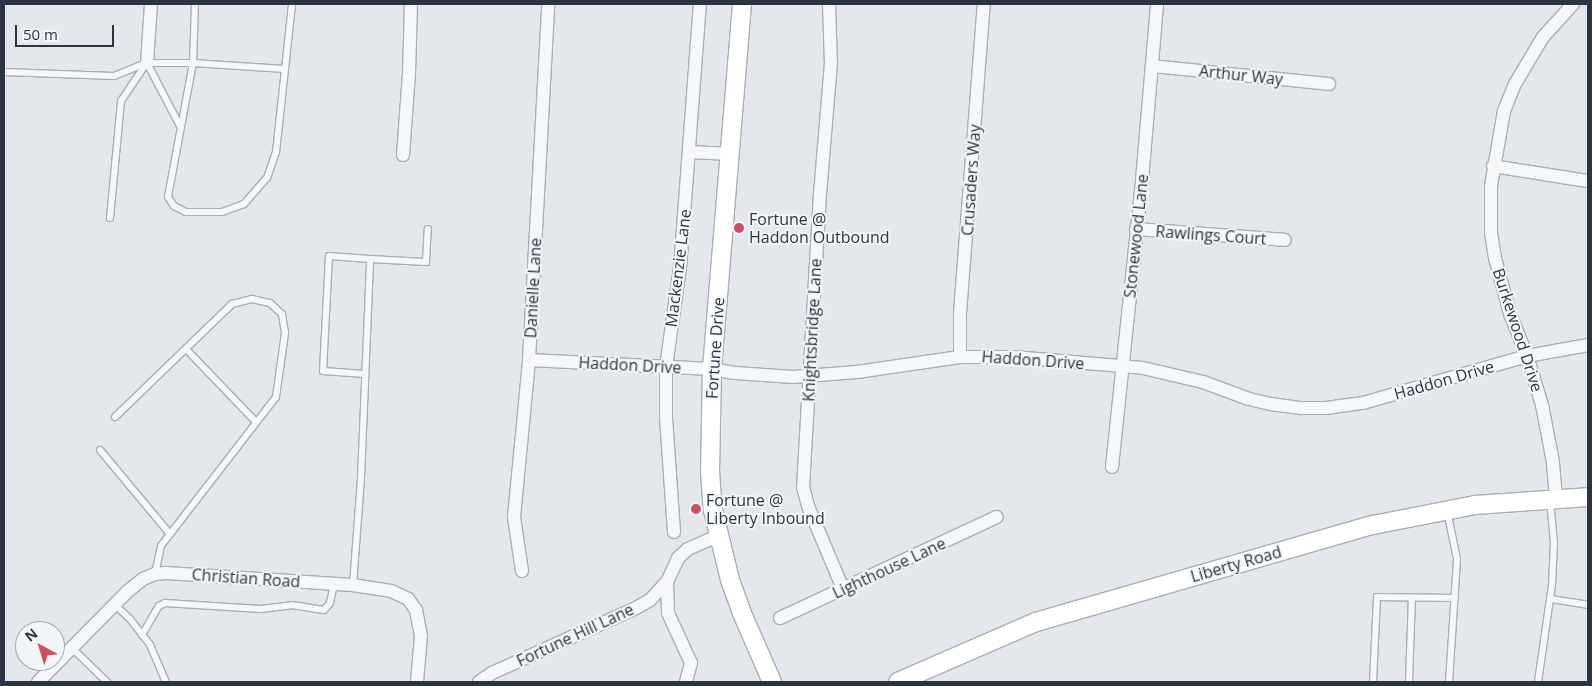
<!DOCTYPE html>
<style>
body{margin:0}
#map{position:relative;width:1592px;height:686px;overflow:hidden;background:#e4e7eb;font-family:"Open Sans",sans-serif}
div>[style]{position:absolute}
.roads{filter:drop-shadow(1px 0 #a9aeb5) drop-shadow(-1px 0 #a9aeb5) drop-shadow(0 1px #a9aeb5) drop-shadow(0 -1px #a9aeb5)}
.lane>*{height:6px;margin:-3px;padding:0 3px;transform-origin:3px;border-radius:3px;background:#f6f7f9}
.street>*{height:12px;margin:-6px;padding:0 6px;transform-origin:6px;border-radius:6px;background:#f6f7f9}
.secondary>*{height:18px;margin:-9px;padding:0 9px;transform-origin:9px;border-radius:9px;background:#fff}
.dots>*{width:14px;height:14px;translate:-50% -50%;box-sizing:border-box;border:2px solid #f3f6f8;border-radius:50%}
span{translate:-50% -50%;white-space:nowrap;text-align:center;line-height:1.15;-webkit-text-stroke:4px #f3f6f8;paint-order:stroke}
.street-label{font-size:16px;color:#2c3443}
.poi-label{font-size:16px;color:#2c3443}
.left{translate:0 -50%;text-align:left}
.frame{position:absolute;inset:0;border:5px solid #2c3443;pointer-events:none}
.north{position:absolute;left:15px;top:621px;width:50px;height:50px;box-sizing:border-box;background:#f3f6f8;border:1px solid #a3a8b0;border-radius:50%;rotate:321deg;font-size:14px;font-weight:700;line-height:20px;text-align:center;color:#2c3443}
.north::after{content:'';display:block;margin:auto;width:18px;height:22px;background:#cb4e62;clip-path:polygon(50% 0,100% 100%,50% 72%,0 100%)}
.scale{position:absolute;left:15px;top:25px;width:99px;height:22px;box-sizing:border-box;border:2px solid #2c3443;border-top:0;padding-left:6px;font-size:15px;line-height:18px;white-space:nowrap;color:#2c3443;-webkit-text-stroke:4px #f3f6f8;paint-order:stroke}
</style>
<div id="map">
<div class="roads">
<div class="lane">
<div style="left:195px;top:4px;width:59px;rotate:91.9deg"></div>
<div style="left:193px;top:63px;width:136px;rotate:100.6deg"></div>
<div style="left:168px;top:197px;width:11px;rotate:56deg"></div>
<div style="left:174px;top:206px;width:13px;rotate:27deg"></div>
<div style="left:186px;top:212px;width:36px"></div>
<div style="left:222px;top:212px;width:23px;rotate:-20deg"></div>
<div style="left:244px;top:204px;width:35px;rotate:-49deg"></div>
<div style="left:267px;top:178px;width:28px;rotate:-71deg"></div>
<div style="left:276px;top:152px;width:149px;rotate:-83.8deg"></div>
<div style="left:147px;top:63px;width:73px;rotate:62.4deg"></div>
<div style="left:4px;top:72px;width:110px;rotate:2.1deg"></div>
<div style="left:114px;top:76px;width:35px;rotate:-22deg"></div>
<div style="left:147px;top:63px;width:46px"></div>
<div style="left:193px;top:63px;width:92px;rotate:3.7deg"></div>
<div style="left:110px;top:218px;width:118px;rotate:-84.6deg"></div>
<div style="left:121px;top:101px;width:45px;rotate:-56deg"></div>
<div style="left:186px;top:349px;width:101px;rotate:46.2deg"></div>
<div style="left:365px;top:374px;width:42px;rotate:-175.9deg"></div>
<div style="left:323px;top:371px;width:115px;rotate:-87deg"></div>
<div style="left:329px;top:256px;width:41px;rotate:4.2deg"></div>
<div style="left:115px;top:417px;width:163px;rotate:-44deg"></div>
<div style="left:232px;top:304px;width:21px;rotate:-14deg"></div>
<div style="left:252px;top:299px;width:18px;rotate:13deg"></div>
<div style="left:270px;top:303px;width:16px;rotate:43deg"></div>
<div style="left:282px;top:314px;width:19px;rotate:81deg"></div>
<div style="left:285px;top:333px;width:65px;rotate:98deg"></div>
<div style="left:276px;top:397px;width:188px;rotate:127.7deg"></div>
<div style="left:161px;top:546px;width:29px;rotate:102deg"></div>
<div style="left:100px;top:450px;width:109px;rotate:50.2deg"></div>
<div style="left:1447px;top:511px;width:49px;rotate:78.2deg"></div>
<div style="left:1457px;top:559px;width:123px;rotate:93.7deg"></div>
<div style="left:353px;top:585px;width:107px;rotate:-85.7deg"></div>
<div style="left:361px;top:478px;width:219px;rotate:-87.6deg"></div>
<div style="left:370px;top:259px;width:56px;rotate:3.1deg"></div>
<div style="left:426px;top:262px;width:33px;rotate:-87deg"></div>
<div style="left:1551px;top:599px;width:37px;rotate:9deg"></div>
<div style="left:115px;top:605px;width:21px;rotate:43deg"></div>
<div style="left:130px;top:619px;width:33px;rotate:52deg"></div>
<div style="left:150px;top:645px;width:40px;rotate:66.6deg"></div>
<div style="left:142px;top:635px;width:34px;rotate:-60deg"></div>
<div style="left:159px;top:606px;width:7px;rotate:-27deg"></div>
<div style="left:165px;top:603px;width:96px;rotate:3.6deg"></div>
<div style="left:261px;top:609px;width:31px;rotate:-7deg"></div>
<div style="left:292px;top:605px;width:32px;rotate:9deg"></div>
<div style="left:324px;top:610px;width:9px;rotate:-49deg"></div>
<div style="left:330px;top:603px;width:19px;rotate:-78deg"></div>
<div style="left:72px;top:648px;width:49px;rotate:44.2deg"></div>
<div style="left:1373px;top:682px;width:85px;rotate:-87.3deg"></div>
<div style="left:1377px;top:597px;width:78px;rotate:0.7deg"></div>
<div style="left:1409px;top:682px;width:84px;rotate:-88deg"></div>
<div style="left:1538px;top:682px;width:98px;rotate:-81.8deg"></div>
<div style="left:1552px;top:585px;width:42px;rotate:-87.3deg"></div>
<div style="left:1554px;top:543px;width:43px;rotate:-95.3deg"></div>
</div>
<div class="street">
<div style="left:829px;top:4px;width:59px;rotate:88.1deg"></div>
<div style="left:831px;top:63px;width:130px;rotate:94.8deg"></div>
<div style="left:820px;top:193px;width:294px;rotate:93.3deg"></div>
<div style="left:803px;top:487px;width:20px;rotate:75deg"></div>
<div style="left:808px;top:506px;width:90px;rotate:67.1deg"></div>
<div style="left:147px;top:63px;width:59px;rotate:-86.1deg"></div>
<div style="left:1152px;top:66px;width:178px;rotate:5.8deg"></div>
<div style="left:690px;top:152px;width:40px;rotate:2.9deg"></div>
<div style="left:403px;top:155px;width:81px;rotate:-85.8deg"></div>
<div style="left:409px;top:74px;width:70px;rotate:-88.4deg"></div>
<div style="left:1493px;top:166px;width:96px;rotate:9deg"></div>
<div style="left:1136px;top:229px;width:149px;rotate:4.2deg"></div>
<div style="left:960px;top:357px;width:44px;rotate:-90deg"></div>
<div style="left:960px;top:313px;width:310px;rotate:-85.6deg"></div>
<div style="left:529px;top:360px;width:183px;rotate:2.8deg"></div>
<div style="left:712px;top:369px;width:23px;rotate:10deg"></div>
<div style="left:735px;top:373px;width:58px;rotate:3.9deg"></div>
<div style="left:793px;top:377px;width:64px;rotate:-4.5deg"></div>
<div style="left:857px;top:372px;width:104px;rotate:-8.3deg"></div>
<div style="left:960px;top:357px;width:53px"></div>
<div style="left:1013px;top:357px;width:130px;rotate:4.8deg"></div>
<div style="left:1143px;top:368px;width:62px;rotate:13.1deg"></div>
<div style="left:1203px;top:382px;width:49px;rotate:20.3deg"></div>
<div style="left:1249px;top:399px;width:23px;rotate:13deg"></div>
<div style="left:1271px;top:404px;width:30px;rotate:8deg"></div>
<div style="left:1301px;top:408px;width:25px"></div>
<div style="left:1326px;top:408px;width:37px;rotate:-8deg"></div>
<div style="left:1363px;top:403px;width:171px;rotate:-16deg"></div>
<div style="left:1527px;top:356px;width:62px;rotate:-10.2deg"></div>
<div style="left:1112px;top:467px;width:289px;rotate:-84deg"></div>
<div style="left:1142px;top:180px;width:177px;rotate:-85.1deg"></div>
<div style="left:1556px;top:498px;width:36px;rotate:-95deg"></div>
<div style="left:1553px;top:462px;width:58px;rotate:-100.9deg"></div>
<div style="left:1542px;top:405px;width:51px;rotate:-107deg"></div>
<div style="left:1527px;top:356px;width:45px;rotate:-112deg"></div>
<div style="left:1510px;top:314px;width:58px;rotate:-105deg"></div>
<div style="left:1495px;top:258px;width:26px;rotate:-99deg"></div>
<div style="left:1491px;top:232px;width:46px;rotate:-90deg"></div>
<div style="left:1491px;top:186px;width:76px;rotate:-80.2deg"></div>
<div style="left:1504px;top:111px;width:29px;rotate:-68deg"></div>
<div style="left:1515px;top:84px;width:55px;rotate:-59.2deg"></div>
<div style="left:1543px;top:37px;width:45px;rotate:-47.7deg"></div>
<div style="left:674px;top:532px;width:113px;rotate:-94deg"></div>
<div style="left:666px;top:419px;width:52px;rotate:-90deg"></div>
<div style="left:666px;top:367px;width:100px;rotate:-82deg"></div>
<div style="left:680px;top:268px;width:265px;rotate:-85.7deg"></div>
<div style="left:522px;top:571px;width:55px;rotate:-98.4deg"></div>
<div style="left:514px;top:517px;width:158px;rotate:-84.5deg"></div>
<div style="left:529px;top:360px;width:357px;rotate:-86.9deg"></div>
<div style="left:667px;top:582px;width:26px;rotate:-65deg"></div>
<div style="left:678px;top:558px;width:13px;rotate:-42deg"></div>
<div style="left:688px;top:549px;width:34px;rotate:-24deg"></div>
<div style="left:780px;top:618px;width:239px;rotate:-25deg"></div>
<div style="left:38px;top:682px;width:128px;rotate:-45.3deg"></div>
<div style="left:128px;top:591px;width:19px;rotate:-39deg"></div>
<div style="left:143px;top:579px;width:13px;rotate:-23deg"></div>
<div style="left:155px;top:574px;width:11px;rotate:-5deg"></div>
<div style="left:166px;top:573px;width:187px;rotate:3.7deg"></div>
<div style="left:353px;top:585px;width:38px;rotate:9deg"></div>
<div style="left:391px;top:591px;width:19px;rotate:25deg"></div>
<div style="left:408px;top:599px;width:14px;rotate:54deg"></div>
<div style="left:416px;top:610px;width:26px;rotate:79deg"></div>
<div style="left:421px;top:636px;width:46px;rotate:95deg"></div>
<div style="left:479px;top:682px;width:16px;rotate:-35deg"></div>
<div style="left:492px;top:673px;width:158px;rotate:-24.3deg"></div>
<div style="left:636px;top:608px;width:16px;rotate:-30deg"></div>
<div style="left:650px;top:600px;width:25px;rotate:-47deg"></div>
<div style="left:667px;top:582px;width:31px;rotate:88deg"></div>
<div style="left:668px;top:613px;width:55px;rotate:65.3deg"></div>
<div style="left:691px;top:663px;width:20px;rotate:105deg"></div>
</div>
<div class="secondary">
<div style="left:742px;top:4px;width:366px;rotate:94.7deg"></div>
<div style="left:712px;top:369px;width:102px;rotate:91.1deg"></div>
<div style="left:710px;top:471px;width:39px;rotate:86deg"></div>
<div style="left:713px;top:510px;width:72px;rotate:76.3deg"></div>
<div style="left:730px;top:580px;width:33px;rotate:70deg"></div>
<div style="left:741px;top:611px;width:77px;rotate:66.4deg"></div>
<div style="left:898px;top:682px;width:150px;rotate:-23.5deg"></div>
<div style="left:1036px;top:622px;width:351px;rotate:-16.1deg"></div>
<div style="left:1373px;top:525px;width:104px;rotate:-11.1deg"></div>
<div style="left:1475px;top:505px;width:113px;rotate:-4deg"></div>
</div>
</div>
<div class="dots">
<div style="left:739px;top:228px;background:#cb4e62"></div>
<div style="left:696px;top:509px;background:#cb4e62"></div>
</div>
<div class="street-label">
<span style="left:1241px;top:75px;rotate:6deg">Arthur Way</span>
<span style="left:971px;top:180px;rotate:-86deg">Crusaders Way</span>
<span style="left:1211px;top:235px;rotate:4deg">Rawlings Court</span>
<span style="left:1136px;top:236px;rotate:-84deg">Stonewood Lane</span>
<span style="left:678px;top:268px;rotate:-83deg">Mackenzie Lane</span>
<span style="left:533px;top:288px;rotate:-87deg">Danielle Lane</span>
<span style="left:812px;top:330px;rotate:-87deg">Knightsbridge Lane</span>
<span style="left:1518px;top:330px;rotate:72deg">Burkewood Drive</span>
<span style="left:715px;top:348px;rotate:-86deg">Fortune Drive</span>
<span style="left:1033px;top:360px;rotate:4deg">Haddon Drive</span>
<span style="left:630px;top:365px;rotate:3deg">Haddon Drive</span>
<span style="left:1444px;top:380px;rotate:-16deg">Haddon Drive</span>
<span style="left:1236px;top:564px;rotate:-16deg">Liberty Road</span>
<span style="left:889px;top:568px;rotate:-25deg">Lighthouse Lane</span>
<span style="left:246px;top:578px;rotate:4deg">Christian Road</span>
<span style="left:575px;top:635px;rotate:-25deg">Fortune Hill Lane</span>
</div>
<div class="poi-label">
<span class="left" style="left:749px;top:228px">Fortune @<br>Haddon Outbound</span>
<span class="left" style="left:706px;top:509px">Fortune @<br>Liberty Inbound</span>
</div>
<div class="frame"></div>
<div class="north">N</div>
<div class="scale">50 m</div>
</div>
